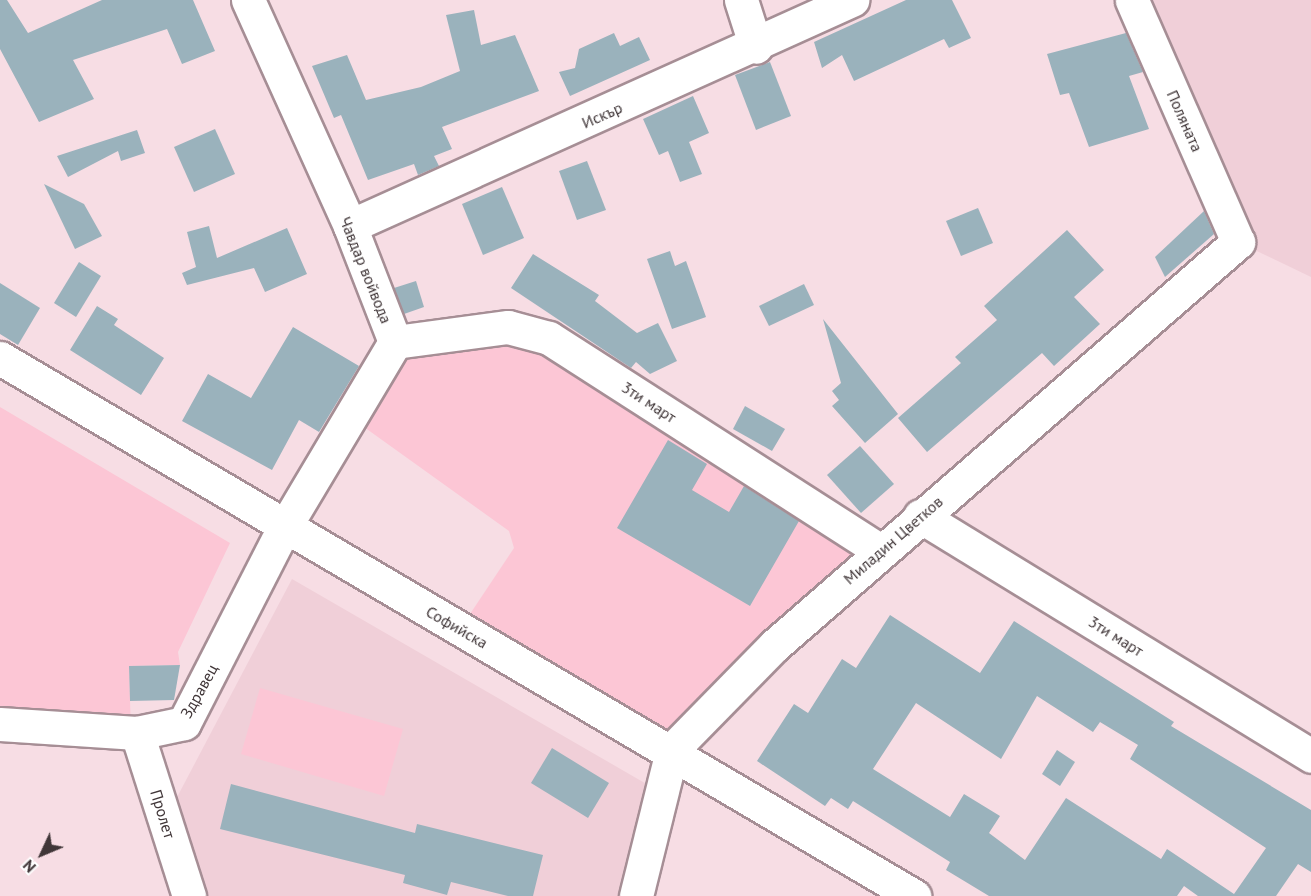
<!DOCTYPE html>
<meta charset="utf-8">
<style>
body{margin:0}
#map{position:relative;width:1311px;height:896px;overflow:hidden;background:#f7dde4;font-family:"PT Sans",sans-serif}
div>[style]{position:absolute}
.built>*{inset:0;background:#f0cfd8}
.green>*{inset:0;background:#fcc6d5}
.building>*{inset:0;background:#9ab2bc}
.roads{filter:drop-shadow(2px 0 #a68e95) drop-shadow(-2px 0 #a68e95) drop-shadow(0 2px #a68e95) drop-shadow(0 -2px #a68e95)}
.minor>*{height:33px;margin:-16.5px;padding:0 16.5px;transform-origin:16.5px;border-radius:16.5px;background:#fff}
.tertiary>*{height:33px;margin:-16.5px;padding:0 16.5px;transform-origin:16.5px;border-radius:16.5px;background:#fff}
span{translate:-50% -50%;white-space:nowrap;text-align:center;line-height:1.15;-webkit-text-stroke:6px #fff;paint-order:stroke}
.street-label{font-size:16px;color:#403638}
.north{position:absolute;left:12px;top:824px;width:60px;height:60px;-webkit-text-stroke:4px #fff;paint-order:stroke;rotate:226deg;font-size:16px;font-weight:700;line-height:24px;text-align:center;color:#403638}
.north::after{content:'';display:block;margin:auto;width:21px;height:27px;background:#403638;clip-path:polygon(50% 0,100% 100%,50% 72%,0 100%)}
</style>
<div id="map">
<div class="built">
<div style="clip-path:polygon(1132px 0,1311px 0,1311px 277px,1238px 242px)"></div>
<div style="clip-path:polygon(292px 579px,662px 793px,636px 896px,189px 896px,165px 820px)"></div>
</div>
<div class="green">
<div style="clip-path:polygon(508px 327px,881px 551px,672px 750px,460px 629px,514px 548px,509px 531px,350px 417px,395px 342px)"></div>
<div style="clip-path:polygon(0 407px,230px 543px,178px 652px,180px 665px,129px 666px,131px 733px,0 724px)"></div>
<div style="clip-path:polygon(260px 688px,403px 729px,384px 796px,241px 754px)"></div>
</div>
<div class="building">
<div style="clip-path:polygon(0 0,7px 0,28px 33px,102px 0,193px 0,215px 51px,182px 64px,167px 29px,73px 60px,94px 99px,39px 122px,0 49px)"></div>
<div style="clip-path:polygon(906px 0,952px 0,971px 38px,949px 48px,944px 39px,854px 81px,842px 55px,822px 68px,814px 42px)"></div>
<div style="clip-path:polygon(474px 10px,481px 45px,515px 35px,539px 91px,442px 127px,452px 149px,434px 156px,439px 166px,418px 175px,414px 164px,368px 180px,341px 115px,334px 118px,312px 66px,347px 55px,366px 100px,421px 87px,460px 71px,446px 15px)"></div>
<div style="clip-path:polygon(614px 33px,620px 46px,639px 37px,650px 60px,570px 96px,559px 72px,575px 68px,579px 49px)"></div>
<div style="clip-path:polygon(1126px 33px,1143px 72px,1129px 76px,1149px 129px,1089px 147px,1069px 93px,1060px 95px,1047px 54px)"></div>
<div style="clip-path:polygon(770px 62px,791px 116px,756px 130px,735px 75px)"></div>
<div style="clip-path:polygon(693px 96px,709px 133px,689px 142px,702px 174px,680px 182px,668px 151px,659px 155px,643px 119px)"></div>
<div style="clip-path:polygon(215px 129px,235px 174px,194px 192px,174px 147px)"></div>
<div style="clip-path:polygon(137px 130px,145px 153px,121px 161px,118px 151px,68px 177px,57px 156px)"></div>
<div style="clip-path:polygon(587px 161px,606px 210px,577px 220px,559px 171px)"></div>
<div style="clip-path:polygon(44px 184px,84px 204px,102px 236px,75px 249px)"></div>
<div style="clip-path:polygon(502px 187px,524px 238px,483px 255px,462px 204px)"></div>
<div style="clip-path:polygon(978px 208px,993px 243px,961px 256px,946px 221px)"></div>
<div style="clip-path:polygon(1204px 211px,1214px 234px,1165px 277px,1155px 257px)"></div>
<div style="clip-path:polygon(209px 226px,217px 258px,287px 228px,307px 274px,265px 292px,254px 268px,187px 285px,182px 273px,196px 267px,187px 232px)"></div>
<div style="clip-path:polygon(1067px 230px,1104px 270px,1074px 297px,1100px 324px,1054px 366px,1042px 353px,927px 452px,898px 418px,961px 363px,955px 357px,997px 320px,984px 306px)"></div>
<div style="clip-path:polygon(670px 251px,675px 266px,686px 261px,706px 317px,672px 329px,647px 259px)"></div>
<div style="clip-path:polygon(533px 254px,599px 295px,595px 301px,637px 333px,658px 323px,677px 361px,650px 374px,636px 362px,631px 368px,511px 288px)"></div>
<div style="clip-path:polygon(79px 262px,101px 276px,76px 317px,54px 303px)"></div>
<div style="clip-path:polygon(416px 281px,424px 307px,404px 314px,394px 288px)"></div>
<div style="clip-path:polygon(0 283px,40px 308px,18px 345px,0 334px)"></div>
<div style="clip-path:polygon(804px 284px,814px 305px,769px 326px,759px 306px)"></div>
<div style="clip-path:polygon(97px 306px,118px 319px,114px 325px,164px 358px,141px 395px,70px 350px)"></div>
<div style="clip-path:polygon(823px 319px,898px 414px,865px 443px,832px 406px,839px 400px,832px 391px,841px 383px)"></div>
<div style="clip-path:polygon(293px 327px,359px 366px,319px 432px,299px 420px,272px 470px,182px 421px,208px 374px,251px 398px)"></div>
<div style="clip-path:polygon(745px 406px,785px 429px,772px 451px,733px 429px)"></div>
<div style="clip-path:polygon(668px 440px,707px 464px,692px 490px,729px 512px,744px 486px,799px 521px,750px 606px,617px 528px)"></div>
<div style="clip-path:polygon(860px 446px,894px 484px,861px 513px,827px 475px)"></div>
<div style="clip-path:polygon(evenodd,890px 615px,980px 673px,1014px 621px,1174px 722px,1171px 726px,1311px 810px,1311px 872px,1298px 864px,1276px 896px,1198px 896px,1184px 886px,1177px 896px,989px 896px,946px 870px,950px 862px,853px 801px,848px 809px,831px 798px,825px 806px,757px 761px,794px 704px,808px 713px,842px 659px,856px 668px,890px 615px,1037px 696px,1093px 732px,1100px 722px,1138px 745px,1130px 759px,1266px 848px,1234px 894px,1167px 849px,1161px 859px,1066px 798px,1025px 860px,989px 833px,1000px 816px,964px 794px,950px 817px,873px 769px,916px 703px,1001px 759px,1037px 696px)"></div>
<div style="clip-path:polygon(180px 665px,174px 700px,130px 701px,129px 666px)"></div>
<div style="clip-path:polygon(552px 748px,609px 783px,588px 818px,531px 783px)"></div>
<div style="clip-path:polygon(1057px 750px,1075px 762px,1060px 786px,1042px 774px)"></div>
<div style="clip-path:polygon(231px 784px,415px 833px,417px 824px,543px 855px,533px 896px,508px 896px,451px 882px,447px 895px,403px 883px,405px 875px,220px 829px)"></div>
</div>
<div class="roads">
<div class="minor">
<div style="left:741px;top:0;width:49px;rotate:72.3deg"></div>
<div style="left:350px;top:226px;width:551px;rotate:-24.24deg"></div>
<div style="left:395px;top:342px;width:114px;rotate:-7.6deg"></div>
<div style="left:508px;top:327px;width:42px;rotate:15deg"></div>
<div style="left:549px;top:338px;width:394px;rotate:32.7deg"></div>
<div style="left:920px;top:516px;width:459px;rotate:31.5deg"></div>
<div style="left:0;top:724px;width:137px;rotate:3.8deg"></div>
<div style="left:137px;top:733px;width:48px;rotate:-12deg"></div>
<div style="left:184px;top:723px;width:219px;rotate:-62.9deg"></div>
<div style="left:137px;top:733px;width:171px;rotate:72.3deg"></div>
<div style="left:636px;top:896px;width:150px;rotate:-76.1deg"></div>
<div style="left:672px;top:750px;width:147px;rotate:-45.6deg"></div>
<div style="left:775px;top:645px;width:614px;rotate:-41.04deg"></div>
<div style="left:1238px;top:242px;width:264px;rotate:-113.7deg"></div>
</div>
<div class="tertiary">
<div style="left:248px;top:0;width:248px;rotate:65.7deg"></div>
<div style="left:350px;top:226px;width:124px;rotate:68.8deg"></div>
<div style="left:395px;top:342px;width:217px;rotate:120.8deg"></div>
<div style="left:0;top:358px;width:1061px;rotate:30.48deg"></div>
</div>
</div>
<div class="street-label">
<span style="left:602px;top:115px;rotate:-24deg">Искър</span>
<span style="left:1185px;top:121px;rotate:66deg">Поляната</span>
<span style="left:366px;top:270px;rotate:68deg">Чавдар войвода</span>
<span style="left:649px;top:402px;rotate:33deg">3ти март</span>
<span style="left:893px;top:540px;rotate:-41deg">Миладин Цветков</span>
<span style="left:457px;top:627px;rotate:30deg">Софийска</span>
<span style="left:1116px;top:636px;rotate:32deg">3ти март</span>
<span style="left:199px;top:691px;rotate:-61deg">Здравец</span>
<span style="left:163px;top:814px;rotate:73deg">Пролет</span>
</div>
<div class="north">N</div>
</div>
